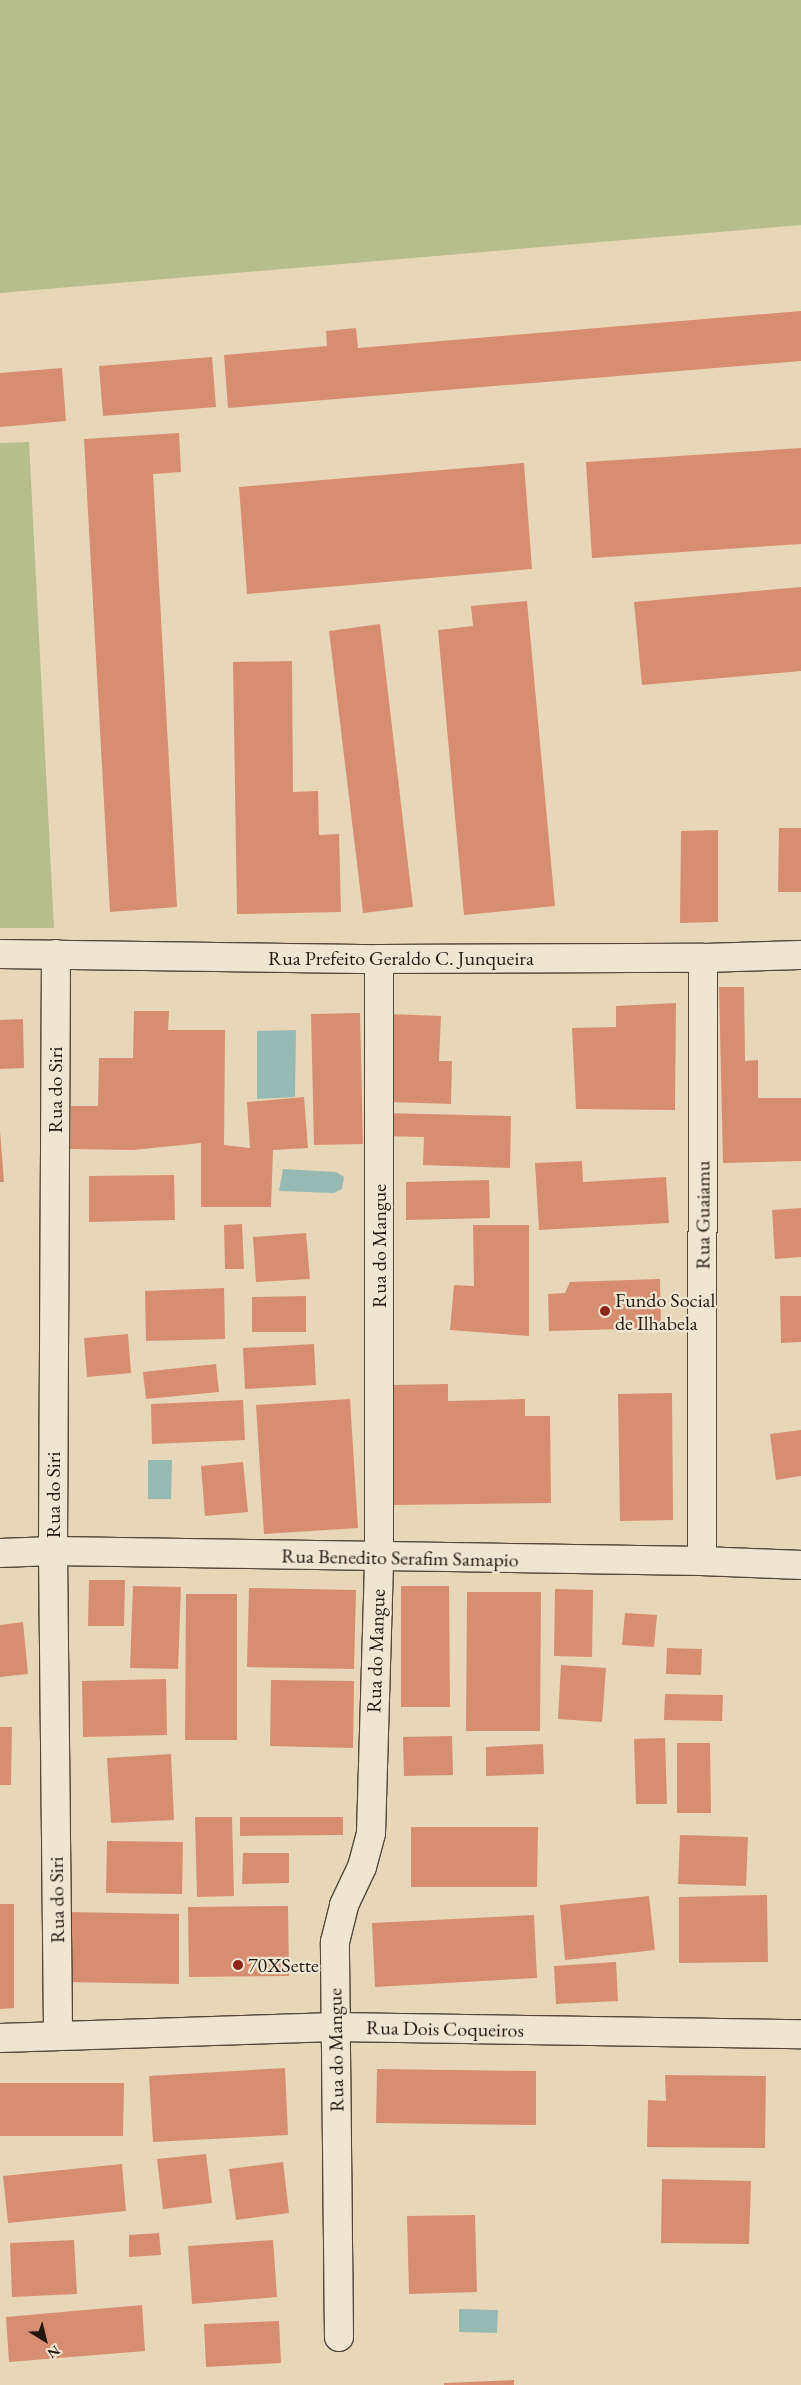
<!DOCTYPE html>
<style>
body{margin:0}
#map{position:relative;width:801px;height:2385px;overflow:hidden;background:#e7d7b8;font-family:"EB Garamond",serif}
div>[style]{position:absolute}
.green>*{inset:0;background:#b6be8e}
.water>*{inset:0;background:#97b9b3}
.building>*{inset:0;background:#d78e70}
.roads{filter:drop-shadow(1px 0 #54483b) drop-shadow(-1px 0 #54483b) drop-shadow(0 1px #54483b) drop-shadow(0 -1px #54483b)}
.minor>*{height:28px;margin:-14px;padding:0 14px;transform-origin:14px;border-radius:14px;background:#efe5d1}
.secondary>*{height:28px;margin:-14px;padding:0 14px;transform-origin:14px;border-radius:14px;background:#efe5d1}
.dots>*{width:14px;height:14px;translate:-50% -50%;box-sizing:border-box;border:2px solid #efe5d1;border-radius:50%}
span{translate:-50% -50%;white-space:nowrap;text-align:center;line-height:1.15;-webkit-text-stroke:4.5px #efe5d1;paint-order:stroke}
.street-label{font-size:20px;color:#231811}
.poi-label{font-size:20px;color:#231811}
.left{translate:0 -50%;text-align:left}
.north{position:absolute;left:20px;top:2315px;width:50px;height:50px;-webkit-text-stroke:4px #efe5d1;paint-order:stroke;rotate:144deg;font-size:14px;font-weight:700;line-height:20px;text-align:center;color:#231811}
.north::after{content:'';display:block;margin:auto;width:18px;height:22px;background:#231811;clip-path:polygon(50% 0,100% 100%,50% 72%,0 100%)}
</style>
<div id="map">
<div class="green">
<div style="clip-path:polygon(0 0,801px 0,801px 225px,0 293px)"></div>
<div style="clip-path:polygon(29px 442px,54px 928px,0 928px,0 443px)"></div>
</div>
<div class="water">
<div style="clip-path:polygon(296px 1030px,295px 1097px,257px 1099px,257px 1031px)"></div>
<div style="clip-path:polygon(283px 1169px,336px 1172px,344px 1177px,342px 1189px,334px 1193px,279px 1191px)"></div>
<div style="clip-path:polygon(148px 1460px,172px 1460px,171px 1499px,148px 1499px)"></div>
<div style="clip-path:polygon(459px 2309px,498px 2310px,497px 2333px,459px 2332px)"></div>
</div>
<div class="building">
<div style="clip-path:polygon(801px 311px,801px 361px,228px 408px,224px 355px,327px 346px,326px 331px,356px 328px,358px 348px)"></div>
<div style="clip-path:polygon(212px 357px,216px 407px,103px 416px,99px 366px)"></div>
<div style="clip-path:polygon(62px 368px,66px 421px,0 427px,0 373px)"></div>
<div style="clip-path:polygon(179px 433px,181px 472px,153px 474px,177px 907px,110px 912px,84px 439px)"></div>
<div style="clip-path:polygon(801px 448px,801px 544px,592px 558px,586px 462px)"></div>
<div style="clip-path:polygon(524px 463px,532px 569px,247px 594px,239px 487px)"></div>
<div style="clip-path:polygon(801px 587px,801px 671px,642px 685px,634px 602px)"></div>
<div style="clip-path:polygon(527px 601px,555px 906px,464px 915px,438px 630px,473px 626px,471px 606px)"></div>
<div style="clip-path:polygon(380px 624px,413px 907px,363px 913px,329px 631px)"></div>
<div style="clip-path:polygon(292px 661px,293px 792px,318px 791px,319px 835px,339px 834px,341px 912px,237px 914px,233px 662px)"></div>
<div style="clip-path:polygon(779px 828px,801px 828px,801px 892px,778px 892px)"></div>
<div style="clip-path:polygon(718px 830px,718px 922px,680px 923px,681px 831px)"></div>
<div style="clip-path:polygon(719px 987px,744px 987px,745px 1061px,758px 1060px,758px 1098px,801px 1098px,801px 1161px,723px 1163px)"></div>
<div style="clip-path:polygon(676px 1003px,675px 1110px,576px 1109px,572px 1028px,616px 1027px,616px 1006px)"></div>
<div style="clip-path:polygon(134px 1011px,169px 1011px,168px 1030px,225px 1030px,224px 1145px,250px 1148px,247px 1102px,304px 1097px,308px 1148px,273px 1150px,271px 1207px,201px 1207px,201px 1143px,133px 1150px,70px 1149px,71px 1106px,98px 1106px,99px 1058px,133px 1058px)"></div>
<div style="clip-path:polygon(360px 1013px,363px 1144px,314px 1145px,311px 1014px)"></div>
<div style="clip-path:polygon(390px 1014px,441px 1016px,439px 1061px,452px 1061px,451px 1104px,387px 1102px)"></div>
<div style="clip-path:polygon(23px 1019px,24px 1068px,0 1069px,0 1020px)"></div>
<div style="clip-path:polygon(382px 1113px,511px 1116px,510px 1168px,423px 1165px,424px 1137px,381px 1136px)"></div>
<div style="clip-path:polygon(0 1131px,4px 1182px,0 1182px)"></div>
<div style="clip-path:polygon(582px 1161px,583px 1182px,666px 1177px,669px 1223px,539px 1230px,535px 1163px)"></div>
<div style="clip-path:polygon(174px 1175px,175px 1220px,89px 1222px,89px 1176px)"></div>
<div style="clip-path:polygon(489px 1180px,490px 1218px,406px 1220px,406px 1182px)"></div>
<div style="clip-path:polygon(801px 1208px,801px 1257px,775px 1259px,772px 1210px)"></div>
<div style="clip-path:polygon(242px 1224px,244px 1269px,225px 1269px,224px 1225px)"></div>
<div style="clip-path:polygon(473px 1225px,529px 1225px,529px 1336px,450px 1330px,454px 1285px,474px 1286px)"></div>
<div style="clip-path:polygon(306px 1233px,310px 1279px,256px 1282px,253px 1237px)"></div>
<div style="clip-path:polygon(660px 1279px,661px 1328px,549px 1331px,548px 1294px,565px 1293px,570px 1282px)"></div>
<div style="clip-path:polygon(224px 1288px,225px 1339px,146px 1341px,145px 1291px)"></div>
<div style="clip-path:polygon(306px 1296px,306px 1332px,252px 1332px,252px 1297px)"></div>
<div style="clip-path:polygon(780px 1296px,801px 1296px,801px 1342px,781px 1343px)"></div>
<div style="clip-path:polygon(128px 1334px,131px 1373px,87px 1377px,84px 1338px)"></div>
<div style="clip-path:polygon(314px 1344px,316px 1385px,245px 1389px,243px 1348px)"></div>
<div style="clip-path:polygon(216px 1364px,219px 1392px,146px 1399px,143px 1372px)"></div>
<div style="clip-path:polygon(448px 1384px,448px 1401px,525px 1399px,525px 1416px,550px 1416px,551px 1503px,394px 1505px,393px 1385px)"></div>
<div style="clip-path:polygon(672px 1393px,673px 1520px,620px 1521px,618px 1394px)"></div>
<div style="clip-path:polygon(350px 1399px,358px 1528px,264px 1534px,256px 1405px)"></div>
<div style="clip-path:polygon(243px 1400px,245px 1440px,152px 1444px,151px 1404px)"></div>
<div style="clip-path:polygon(801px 1430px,801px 1476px,776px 1480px,770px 1434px)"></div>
<div style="clip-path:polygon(243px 1462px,248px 1512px,205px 1516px,201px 1466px)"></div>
<div style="clip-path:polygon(89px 1580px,125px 1580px,124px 1626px,88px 1626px)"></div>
<div style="clip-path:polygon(133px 1586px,181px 1587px,178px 1669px,130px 1668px)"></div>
<div style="clip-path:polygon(401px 1586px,449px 1586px,450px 1707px,401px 1707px)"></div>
<div style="clip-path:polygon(249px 1588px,356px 1590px,354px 1669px,247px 1667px)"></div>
<div style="clip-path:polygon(555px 1589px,593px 1590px,592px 1657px,554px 1656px)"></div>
<div style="clip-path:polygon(467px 1592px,541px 1592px,540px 1731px,466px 1731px)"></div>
<div style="clip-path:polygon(186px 1594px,237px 1594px,237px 1740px,185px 1740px)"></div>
<div style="clip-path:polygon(625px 1613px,657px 1615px,654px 1647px,622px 1645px)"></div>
<div style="clip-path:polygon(23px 1622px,28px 1674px,0 1677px,0 1625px)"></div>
<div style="clip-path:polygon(667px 1648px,702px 1649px,701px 1675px,666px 1674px)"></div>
<div style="clip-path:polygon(561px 1665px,606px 1668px,602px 1722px,558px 1719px)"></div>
<div style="clip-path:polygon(166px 1679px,167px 1735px,83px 1737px,82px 1681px)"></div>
<div style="clip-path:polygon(271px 1680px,354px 1681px,353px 1748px,270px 1746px)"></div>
<div style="clip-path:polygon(665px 1694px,723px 1695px,722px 1721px,664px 1720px)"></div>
<div style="clip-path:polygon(0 1727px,12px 1727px,11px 1785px,0 1785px)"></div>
<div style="clip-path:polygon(452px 1736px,453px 1775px,404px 1776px,403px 1737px)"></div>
<div style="clip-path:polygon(665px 1738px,667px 1804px,636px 1804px,634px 1739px)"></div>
<div style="clip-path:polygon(677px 1743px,710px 1743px,711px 1813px,677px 1813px)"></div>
<div style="clip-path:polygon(543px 1744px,544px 1774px,486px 1776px,486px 1747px)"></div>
<div style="clip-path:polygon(171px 1754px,174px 1820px,111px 1823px,107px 1758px)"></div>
<div style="clip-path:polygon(195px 1817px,232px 1817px,234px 1896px,197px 1897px)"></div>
<div style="clip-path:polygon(240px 1817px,343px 1817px,343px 1835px,240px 1836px)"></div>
<div style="clip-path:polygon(411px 1827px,538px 1827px,537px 1887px,411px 1887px)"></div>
<div style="clip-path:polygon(680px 1835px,748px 1837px,746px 1886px,678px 1884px)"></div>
<div style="clip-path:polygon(107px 1841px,183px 1842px,182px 1894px,106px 1893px)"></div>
<div style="clip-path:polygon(243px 1853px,289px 1853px,289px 1883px,242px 1884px)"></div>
<div style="clip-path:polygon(767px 1895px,768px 1962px,679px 1963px,679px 1897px)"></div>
<div style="clip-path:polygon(649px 1896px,655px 1950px,565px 1960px,560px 1905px)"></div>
<div style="clip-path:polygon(0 1904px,14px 1904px,14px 2008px,0 2009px)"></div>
<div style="clip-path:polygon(288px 1906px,289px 1976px,189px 1977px,188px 1907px)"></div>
<div style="clip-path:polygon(67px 1912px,179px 1914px,179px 1984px,65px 1982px)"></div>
<div style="clip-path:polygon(534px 1915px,537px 1978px,375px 1987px,372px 1923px)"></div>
<div style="clip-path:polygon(616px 1962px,618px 2001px,556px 2004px,554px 1966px)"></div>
<div style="clip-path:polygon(285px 2068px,288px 2135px,153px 2142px,149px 2076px)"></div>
<div style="clip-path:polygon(377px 2069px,536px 2071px,536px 2125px,376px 2123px)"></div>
<div style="clip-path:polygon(665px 2075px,766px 2076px,765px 2148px,647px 2147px,648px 2100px,666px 2101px)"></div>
<div style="clip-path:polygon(0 2083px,124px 2083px,123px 2136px,0 2136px)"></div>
<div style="clip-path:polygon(206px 2154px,212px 2203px,163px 2209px,157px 2159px)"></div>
<div style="clip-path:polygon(283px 2162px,289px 2213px,236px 2220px,229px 2169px)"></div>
<div style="clip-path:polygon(122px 2164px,126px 2211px,8px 2223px,3px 2176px)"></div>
<div style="clip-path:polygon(662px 2179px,751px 2181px,749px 2244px,661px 2243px)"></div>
<div style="clip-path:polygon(475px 2215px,477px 2292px,409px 2294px,407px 2216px)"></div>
<div style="clip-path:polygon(159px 2233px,161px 2255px,129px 2257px,129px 2235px)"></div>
<div style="clip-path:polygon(74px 2240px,77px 2294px,12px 2297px,10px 2243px)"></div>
<div style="clip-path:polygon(273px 2240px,277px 2297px,192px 2304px,188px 2246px)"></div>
<div style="clip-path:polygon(142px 2305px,145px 2351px,9px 2362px,6px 2317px)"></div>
<div style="clip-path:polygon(279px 2321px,281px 2363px,206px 2367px,204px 2324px)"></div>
<div style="clip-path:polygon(514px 2380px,514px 2385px,444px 2385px,444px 2383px)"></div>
</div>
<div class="roads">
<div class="minor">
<div style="left:56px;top:954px;width:597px;rotate:90.29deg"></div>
<div style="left:53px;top:1551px;width:485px;rotate:89.4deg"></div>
<div style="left:703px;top:958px;width:98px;rotate:-1.8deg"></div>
<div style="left:0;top:1553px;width:53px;rotate:-2.2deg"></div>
<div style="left:53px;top:1551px;width:649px;rotate:0.88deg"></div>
<div style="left:0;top:2038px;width:335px;rotate:-1.9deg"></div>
<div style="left:335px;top:2027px;width:466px;rotate:0.9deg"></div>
<div style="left:339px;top:2337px;width:395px;rotate:-90.6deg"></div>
<div style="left:335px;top:1942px;width:38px;rotate:-76deg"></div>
<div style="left:344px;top:1905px;width:42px;rotate:-64.7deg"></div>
<div style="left:362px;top:1867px;width:35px;rotate:-75deg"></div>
<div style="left:371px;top:1833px;width:275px;rotate:-88.3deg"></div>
<div style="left:379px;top:1558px;width:599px;rotate:-90deg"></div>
</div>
<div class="secondary">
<div style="left:0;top:954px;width:379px;rotate:0.8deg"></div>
<div style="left:379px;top:959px;width:324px;rotate:-0.2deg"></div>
<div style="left:703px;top:958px;width:603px;rotate:90.1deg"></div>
<div style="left:702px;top:1561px;width:99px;rotate:2.3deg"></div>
</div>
</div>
<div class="dots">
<div style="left:605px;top:1311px;background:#8f2418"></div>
<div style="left:238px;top:1965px;background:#8f2418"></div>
</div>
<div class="street-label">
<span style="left:401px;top:958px">Rua Prefeito Geraldo C. Junqueira</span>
<span style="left:55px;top:1090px;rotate:-90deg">Rua do Siri</span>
<span style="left:703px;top:1215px;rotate:-90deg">Rua Guaiamu</span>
<span style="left:379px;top:1246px;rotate:-90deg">Rua do Mangue</span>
<span style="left:53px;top:1495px;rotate:-90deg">Rua do Siri</span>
<span style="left:400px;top:1558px;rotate:1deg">Rua Benedito Serafim Samapio</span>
<span style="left:376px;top:1651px;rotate:-88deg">Rua do Mangue</span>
<span style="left:57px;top:1900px;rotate:-91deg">Rua do Siri</span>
<span style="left:445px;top:2029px;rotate:1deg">Rua Dois Coqueiros</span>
<span style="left:336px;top:2050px;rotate:-91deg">Rua do Mangue</span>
</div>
<div class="poi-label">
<span class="left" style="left:615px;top:1312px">Fundo Social<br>de Ilhabela</span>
<span class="left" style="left:248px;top:1965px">70XSette</span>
</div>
<div class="north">N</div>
</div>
